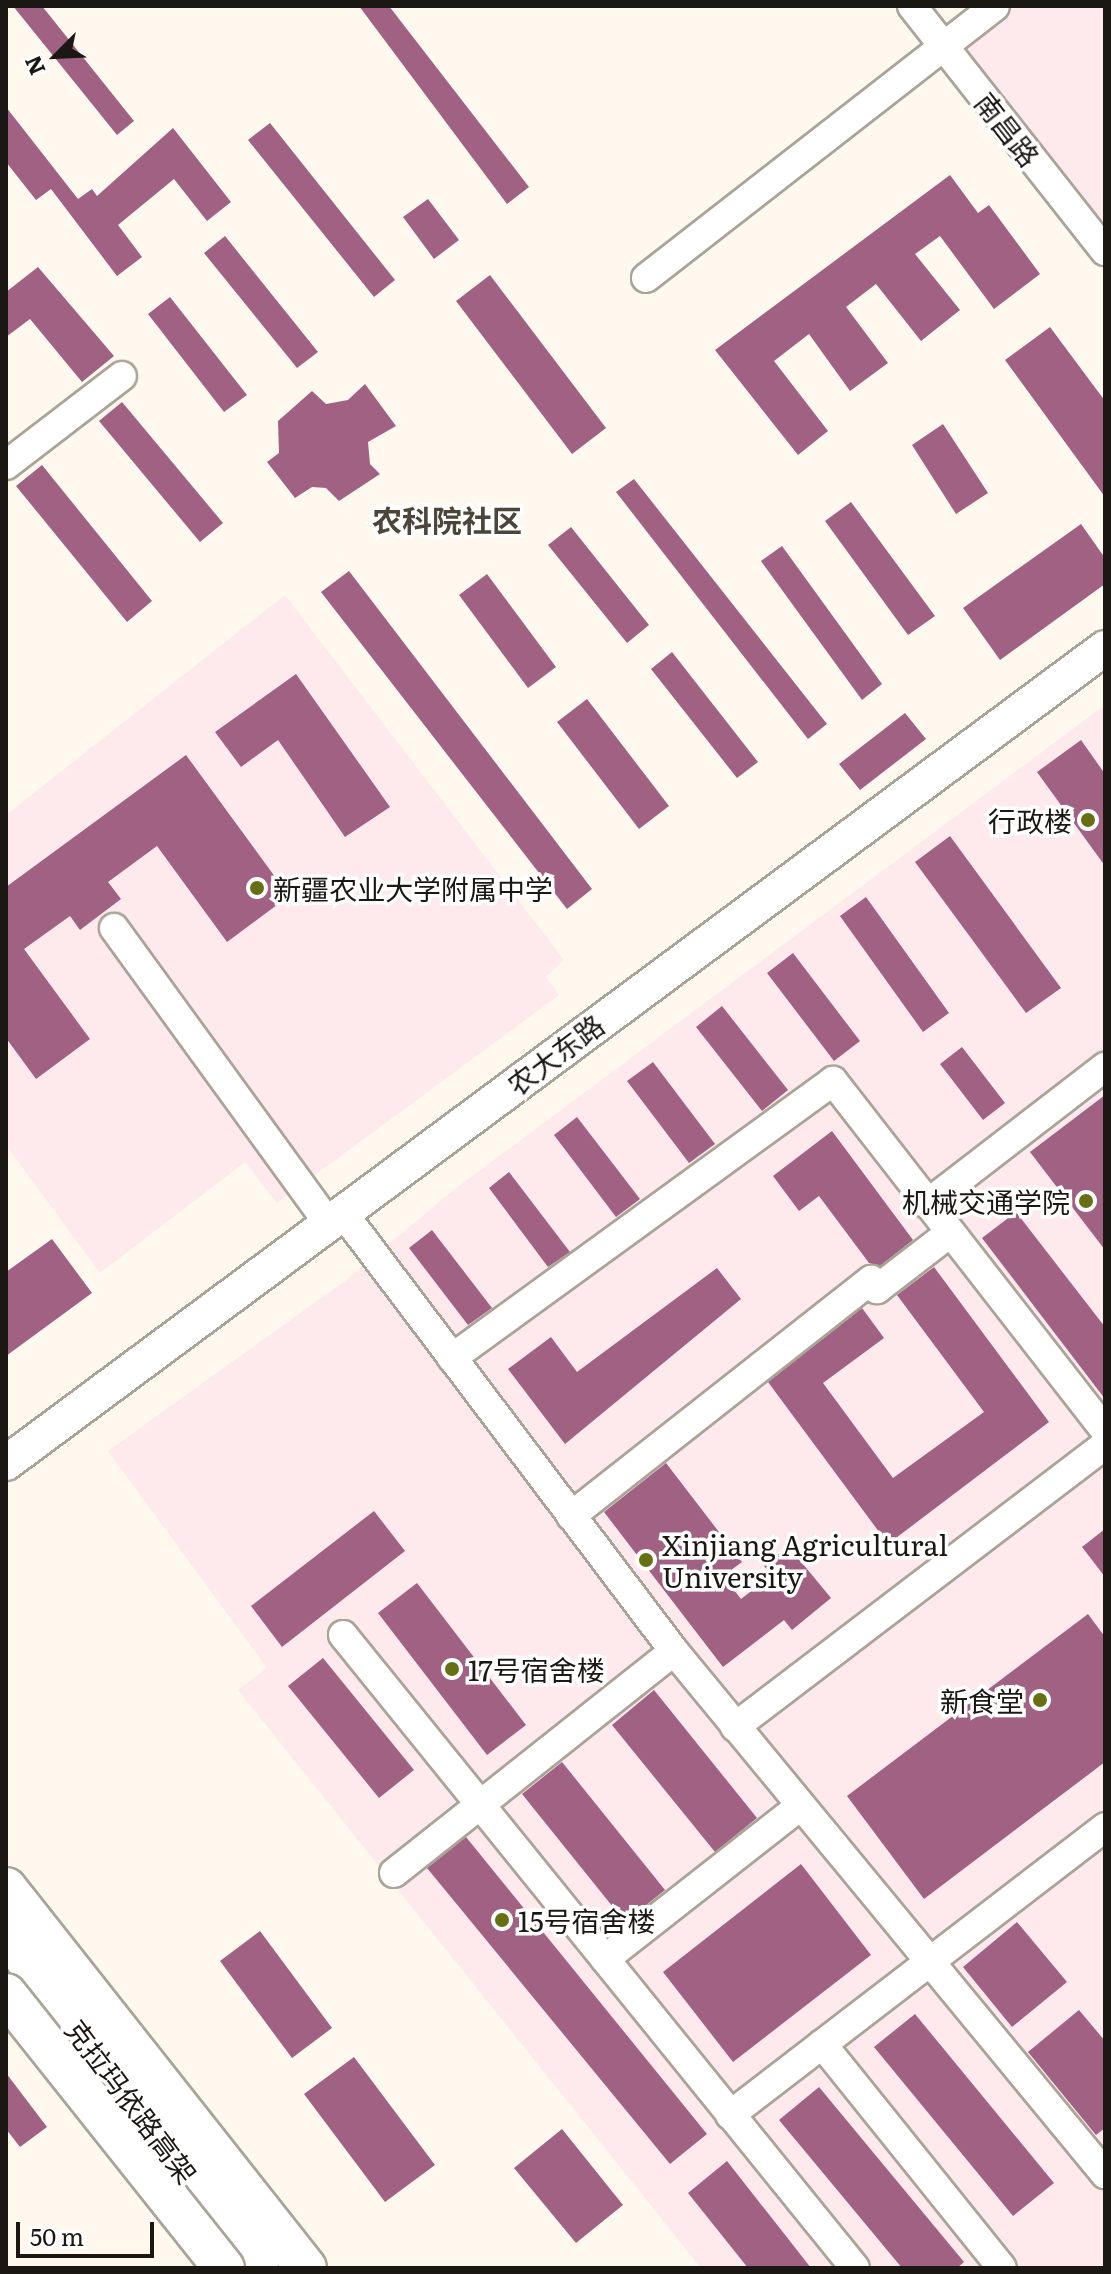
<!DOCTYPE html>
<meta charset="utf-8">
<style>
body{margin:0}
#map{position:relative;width:1111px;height:2274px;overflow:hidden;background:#fef8ee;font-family:Literata,"Noto Sans SC",serif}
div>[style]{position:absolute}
.education>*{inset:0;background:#fee9ed}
.building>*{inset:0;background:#a06182}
.roads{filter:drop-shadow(2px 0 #aaa397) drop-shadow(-2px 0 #aaa397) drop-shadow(0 2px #aaa397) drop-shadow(0 -2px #aaa397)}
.minor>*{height:28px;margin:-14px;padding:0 14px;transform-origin:14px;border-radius:14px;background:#fff}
.major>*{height:34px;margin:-17px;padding:0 17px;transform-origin:17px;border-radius:17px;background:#fff}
.highway>*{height:40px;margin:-20px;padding:0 20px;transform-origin:20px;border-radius:20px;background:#fff}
.bridges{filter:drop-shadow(2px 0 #aaa397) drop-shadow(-2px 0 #aaa397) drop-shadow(0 2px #aaa397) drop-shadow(0 -2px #aaa397)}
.highway-bridge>*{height:40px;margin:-20px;padding:0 20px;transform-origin:20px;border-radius:20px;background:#fff}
.dots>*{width:22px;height:22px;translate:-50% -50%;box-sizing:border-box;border:4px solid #fff;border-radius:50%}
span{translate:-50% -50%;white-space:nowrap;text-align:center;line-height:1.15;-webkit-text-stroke:7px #fff;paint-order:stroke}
.street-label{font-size:28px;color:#1b1814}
.poi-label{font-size:28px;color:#1b1814}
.right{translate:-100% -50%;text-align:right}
.left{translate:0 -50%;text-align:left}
.neighbourhood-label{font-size:30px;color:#4b453a;font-weight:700}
.frame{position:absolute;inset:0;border:8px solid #1b1814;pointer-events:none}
.north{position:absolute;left:16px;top:16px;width:80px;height:80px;-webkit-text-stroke:6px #fff;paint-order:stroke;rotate:246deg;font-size:22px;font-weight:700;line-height:32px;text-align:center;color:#1b1814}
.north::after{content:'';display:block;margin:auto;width:28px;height:36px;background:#1b1814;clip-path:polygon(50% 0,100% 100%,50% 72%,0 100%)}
.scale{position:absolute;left:16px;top:2222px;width:138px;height:36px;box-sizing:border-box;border:4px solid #1b1814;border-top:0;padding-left:10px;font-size:24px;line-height:28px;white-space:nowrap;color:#1b1814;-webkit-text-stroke:6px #fff;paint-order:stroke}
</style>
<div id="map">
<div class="education">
<div style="clip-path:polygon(994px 6px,1105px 6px,1105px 251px,944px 48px)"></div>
<div style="clip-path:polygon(285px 595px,564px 960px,546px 977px,559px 995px,277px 1203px,245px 1162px,100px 1273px,6px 1145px,6px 815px)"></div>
<div style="clip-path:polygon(1105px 705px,1105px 2268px,701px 2268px,238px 1690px,267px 1668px,108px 1451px,345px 1281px,451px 1192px)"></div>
</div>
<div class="building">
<div style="clip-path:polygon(13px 6px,42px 6px,134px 121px,117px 135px)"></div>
<div style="clip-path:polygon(359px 6px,389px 6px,529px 187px,507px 204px)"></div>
<div style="clip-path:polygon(6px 107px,78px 199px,92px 189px,97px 196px,173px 128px,231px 202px,207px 221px,174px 179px,118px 225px,142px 257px,117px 276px,51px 189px,36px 200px,6px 162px)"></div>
<div style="clip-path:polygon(270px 123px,395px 280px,374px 297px,248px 140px)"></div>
<div style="clip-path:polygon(950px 175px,978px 213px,989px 205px,1040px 274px,994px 309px,940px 236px,915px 254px,960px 310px,921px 341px,876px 284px,846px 307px,888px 363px,850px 391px,809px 334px,774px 361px,828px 431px,798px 455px,715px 350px)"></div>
<div style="clip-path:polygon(428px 199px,459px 240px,434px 259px,403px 217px)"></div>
<div style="clip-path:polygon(225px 236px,318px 352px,297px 368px,204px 253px)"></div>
<div style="clip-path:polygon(38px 267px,114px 356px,82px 382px,30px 319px,6px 337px,6px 292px)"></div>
<div style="clip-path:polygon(490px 275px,606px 428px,572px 454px,456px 301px)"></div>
<div style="clip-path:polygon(170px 297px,247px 395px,224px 412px,148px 314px)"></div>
<div style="clip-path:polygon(1050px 327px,1105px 401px,1105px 497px,1005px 360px)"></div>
<div style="clip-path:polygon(365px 384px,396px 426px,368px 442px,370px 464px,380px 474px,339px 501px,326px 488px,312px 487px,295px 498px,267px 462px,279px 453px,278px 421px,312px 391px,326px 404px,348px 400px)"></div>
<div style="clip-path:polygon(122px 402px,223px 523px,200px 542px,99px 421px)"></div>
<div style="clip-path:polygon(943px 424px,988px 493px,956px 514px,912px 445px)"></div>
<div style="clip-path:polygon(42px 465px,152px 601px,127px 622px,16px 486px)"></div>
<div style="clip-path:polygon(634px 479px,827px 724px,808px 739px,616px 492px)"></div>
<div style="clip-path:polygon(851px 502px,935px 616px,908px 635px,825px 521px)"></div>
<div style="clip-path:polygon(1081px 524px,1105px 558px,1105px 584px,1000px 660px,963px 608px)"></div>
<div style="clip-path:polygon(571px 527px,649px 625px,627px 643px,548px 545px)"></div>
<div style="clip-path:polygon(782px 546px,882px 684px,862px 700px,761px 561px)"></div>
<div style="clip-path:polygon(349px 571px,592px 889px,567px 909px,321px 592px)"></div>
<div style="clip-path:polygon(487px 574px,556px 667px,528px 688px,459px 595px)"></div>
<div style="clip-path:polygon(672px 652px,758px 762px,737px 778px,651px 669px)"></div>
<div style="clip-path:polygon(296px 674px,390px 807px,345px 837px,278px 740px,241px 767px,215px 732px)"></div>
<div style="clip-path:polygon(587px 699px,669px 806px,639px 829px,557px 722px)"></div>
<div style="clip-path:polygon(905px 713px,926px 739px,860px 790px,839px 764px)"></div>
<div style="clip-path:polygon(1081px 740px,1105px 774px,1105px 866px,1037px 772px)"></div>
<div style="clip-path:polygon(186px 755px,289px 896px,227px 942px,157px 846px,108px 882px,121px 899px,80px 930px,70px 916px,24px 949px,90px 1039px,36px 1079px,6px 1038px,6px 887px)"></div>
<div style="clip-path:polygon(950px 836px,1061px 988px,1026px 1013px,915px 862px)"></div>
<div style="clip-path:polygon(866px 897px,949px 1013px,923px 1032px,840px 916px)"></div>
<div style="clip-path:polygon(793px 953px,860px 1041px,834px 1061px,767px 973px)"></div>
<div style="clip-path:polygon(722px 1006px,788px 1090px,762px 1111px,696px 1027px)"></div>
<div style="clip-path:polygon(962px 1047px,1005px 1103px,983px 1120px,940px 1064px)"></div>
<div style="clip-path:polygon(653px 1062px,715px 1144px,689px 1163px,627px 1081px)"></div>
<div style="clip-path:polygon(1105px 1095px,1105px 1250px,1030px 1152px)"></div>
<div style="clip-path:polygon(577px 1117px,640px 1199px,616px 1217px,554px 1135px)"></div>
<div style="clip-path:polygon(832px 1131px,913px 1240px,880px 1266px,869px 1263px,819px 1196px,799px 1211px,773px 1176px)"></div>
<div style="clip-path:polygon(509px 1172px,570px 1252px,548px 1267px,489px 1188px)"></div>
<div style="clip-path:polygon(1016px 1212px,1105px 1327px,1105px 1399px,982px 1238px)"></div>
<div style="clip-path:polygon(432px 1230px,492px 1308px,468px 1325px,409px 1248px)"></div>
<div style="clip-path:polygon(52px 1239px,92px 1293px,6px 1356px,6px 1272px)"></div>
<div style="clip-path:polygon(934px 1267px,1049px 1422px,888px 1544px,768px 1382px,862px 1308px,884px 1338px,823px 1383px,893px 1478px,984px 1412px,897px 1295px)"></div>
<div style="clip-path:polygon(717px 1268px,741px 1299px,565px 1444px,508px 1369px,551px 1337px,577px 1372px)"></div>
<div style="clip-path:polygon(666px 1463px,742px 1562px,723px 1576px,741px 1599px,772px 1575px,764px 1566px,788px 1546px,831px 1598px,792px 1630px,784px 1620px,723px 1667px,604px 1512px)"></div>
<div style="clip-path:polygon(374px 1511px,405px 1551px,282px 1647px,251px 1606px)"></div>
<div style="clip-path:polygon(1105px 1529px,1105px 1577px,1082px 1547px)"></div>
<div style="clip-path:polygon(417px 1583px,526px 1725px,487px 1755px,378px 1613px)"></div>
<div style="clip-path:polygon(1088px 1614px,1105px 1637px,1105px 1762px,924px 1899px,847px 1796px)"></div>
<div style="clip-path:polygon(323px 1658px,414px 1770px,379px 1798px,288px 1686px)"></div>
<div style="clip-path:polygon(654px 1690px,757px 1818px,715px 1852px,612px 1725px)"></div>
<div style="clip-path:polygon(562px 1762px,665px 1890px,625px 1922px,522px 1794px)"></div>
<div style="clip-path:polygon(466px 1837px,707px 2134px,670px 2164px,427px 1868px)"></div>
<div style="clip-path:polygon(801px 1864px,871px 1955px,733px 2062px,663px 1972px)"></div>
<div style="clip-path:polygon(1017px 1922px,1067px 1982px,1012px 2027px,963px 1967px)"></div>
<div style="clip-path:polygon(260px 1931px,332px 2028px,292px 2058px,220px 1961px)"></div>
<div style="clip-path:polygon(1079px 2010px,1105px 2041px,1105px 2128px,1096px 2135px,1028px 2052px)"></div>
<div style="clip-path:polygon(915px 2014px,1054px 2183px,1013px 2216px,874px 2047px)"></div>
<div style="clip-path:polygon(354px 2057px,435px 2165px,385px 2202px,304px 2094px)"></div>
<div style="clip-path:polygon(6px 2073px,47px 2127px,20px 2147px,6px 2129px)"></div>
<div style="clip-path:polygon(819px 2087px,964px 2262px,957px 2268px,902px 2268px,779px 2120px)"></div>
<div style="clip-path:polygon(562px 2129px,623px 2205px,576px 2243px,514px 2168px)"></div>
<div style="clip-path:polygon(727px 2161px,811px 2268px,748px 2268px,688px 2193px)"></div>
</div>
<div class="roads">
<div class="minor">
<div style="left:912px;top:6px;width:312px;rotate:51.8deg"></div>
<div style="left:646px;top:278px;width:442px;rotate:-37.9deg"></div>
<div style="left:6px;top:465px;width:146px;rotate:-37.5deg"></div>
<div style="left:114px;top:928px;width:366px;rotate:54deg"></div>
<div style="left:927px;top:1204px;width:225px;rotate:-37.6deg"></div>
<div style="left:343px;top:1213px;width:549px;rotate:52.92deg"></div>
<div style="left:674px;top:1651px;width:678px;rotate:50.51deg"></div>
<div style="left:452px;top:1358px;width:471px;rotate:-36deg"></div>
<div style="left:833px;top:1081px;width:443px;rotate:52.1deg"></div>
<div style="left:571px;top:1516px;width:382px;rotate:-38.2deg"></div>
<div style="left:871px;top:1280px;width:11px;rotate:56deg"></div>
<div style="left:877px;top:1289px;width:92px;rotate:-37.5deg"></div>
<div style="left:343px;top:1635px;width:814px;rotate:51.03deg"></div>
<div style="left:735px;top:1727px;width:465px;rotate:-37.3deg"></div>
<div style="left:394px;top:1873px;width:357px;rotate:-38.4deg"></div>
<div style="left:605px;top:1959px;width:246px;rotate:-38.1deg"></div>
<div style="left:822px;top:2044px;width:287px;rotate:51.2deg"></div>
<div style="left:730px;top:2115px;width:473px;rotate:-37.5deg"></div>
</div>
<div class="major">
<div style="left:6px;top:1463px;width:1368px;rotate:-36.56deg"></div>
</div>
<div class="highway">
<div style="left:6px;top:1888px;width:484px;rotate:51.7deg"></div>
<div style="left:6px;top:1933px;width:419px;rotate:53deg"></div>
</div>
</div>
<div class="bridges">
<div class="highway-bridge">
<div style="left:6px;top:1994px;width:350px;rotate:51.5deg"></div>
</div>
</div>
<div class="dots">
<div style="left:1088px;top:820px;background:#676f15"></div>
<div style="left:257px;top:888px;background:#676f15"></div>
<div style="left:1086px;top:1201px;background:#676f15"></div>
<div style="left:646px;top:1560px;background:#676f15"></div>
<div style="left:452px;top:1669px;background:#676f15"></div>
<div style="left:1040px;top:1700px;background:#676f15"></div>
<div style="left:502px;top:1920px;background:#676f15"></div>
</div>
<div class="street-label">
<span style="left:1008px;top:129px;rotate:52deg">南昌路</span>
<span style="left:555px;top:1054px;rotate:-37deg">农大东路</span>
<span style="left:132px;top:2101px;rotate:53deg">克拉玛依路高架</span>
</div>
<div class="poi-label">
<span class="right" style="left:1072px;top:820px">行政楼</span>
<span class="left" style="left:273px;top:888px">新疆农业大学附属中学</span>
<span class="right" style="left:1070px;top:1201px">机械交通学院</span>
<span class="left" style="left:662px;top:1560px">Xinjiang Agricultural<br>University</span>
<span class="left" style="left:468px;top:1669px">17号宿舍楼</span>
<span class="right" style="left:1024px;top:1700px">新食堂</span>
<span class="left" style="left:518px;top:1920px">15号宿舍楼</span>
</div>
<div class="neighbourhood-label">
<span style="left:447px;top:519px">农科院社区</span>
</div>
<div class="frame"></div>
<div class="north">N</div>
<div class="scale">50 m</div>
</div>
